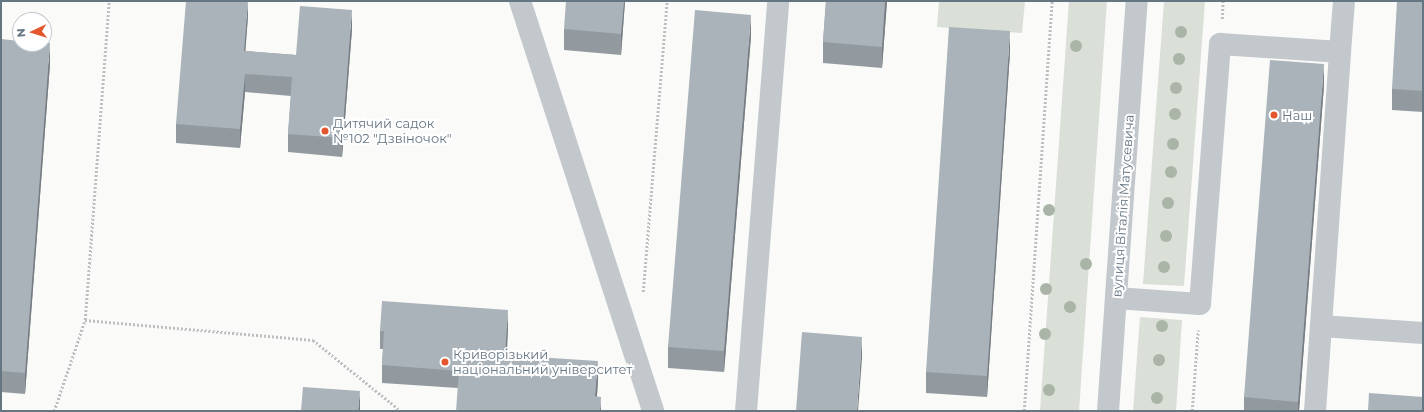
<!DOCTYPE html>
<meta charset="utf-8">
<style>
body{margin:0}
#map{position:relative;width:1424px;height:412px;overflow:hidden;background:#fafaf8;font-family:Montserrat,sans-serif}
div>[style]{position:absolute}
.green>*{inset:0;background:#dadfd7}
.path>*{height:2.5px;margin-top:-1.25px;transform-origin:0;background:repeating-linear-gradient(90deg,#bbbfc2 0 2px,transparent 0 4px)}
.minor>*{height:22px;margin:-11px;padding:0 11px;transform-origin:11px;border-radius:11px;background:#c3c8cc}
.trees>*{width:12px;height:12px;margin:-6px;border-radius:50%;background:#aab4a7}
.wall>*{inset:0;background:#929a9f}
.shaded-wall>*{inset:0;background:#777d82}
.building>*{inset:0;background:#aab3b9}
.dots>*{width:11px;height:11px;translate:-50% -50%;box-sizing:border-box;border:2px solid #fff;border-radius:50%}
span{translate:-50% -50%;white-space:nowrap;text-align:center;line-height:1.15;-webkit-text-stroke:4px #fff;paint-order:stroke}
.poi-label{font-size:13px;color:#657683}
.left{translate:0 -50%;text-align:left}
.street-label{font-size:13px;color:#657683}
.frame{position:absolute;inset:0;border:2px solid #657683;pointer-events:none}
.north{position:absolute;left:12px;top:12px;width:40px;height:40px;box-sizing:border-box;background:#fff;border:1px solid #c1c8cd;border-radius:50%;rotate:266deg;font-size:11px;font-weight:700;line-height:16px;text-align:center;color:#657683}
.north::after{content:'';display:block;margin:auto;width:14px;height:18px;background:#e4572e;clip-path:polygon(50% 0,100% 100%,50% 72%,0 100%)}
</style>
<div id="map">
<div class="green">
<div style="clip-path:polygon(939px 1px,1025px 1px,1022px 33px,937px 27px)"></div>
<div style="clip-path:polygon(1069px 1px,1107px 1px,1079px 411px,1040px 411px)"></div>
<div style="clip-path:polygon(1164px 1px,1205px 1px,1184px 286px,1143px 284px)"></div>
<div style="clip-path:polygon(1140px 317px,1182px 320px,1176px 411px,1133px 411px)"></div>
</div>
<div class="path">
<div style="left:1222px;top:19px;width:18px;rotate:-87deg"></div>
<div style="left:643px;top:292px;width:292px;rotate:-85.3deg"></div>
<div style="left:85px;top:320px;width:320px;rotate:-85.7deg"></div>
<div style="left:54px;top:411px;width:96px;rotate:-71.2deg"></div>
<div style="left:85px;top:320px;width:229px;rotate:5deg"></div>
<div style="left:313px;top:340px;width:113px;rotate:38.9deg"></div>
<div style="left:1024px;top:411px;width:411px;rotate:-86.1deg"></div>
<div style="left:1192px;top:411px;width:81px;rotate:-85.8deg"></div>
</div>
<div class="minor">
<div style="left:520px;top:1px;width:431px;rotate:72deg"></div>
<div style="left:1116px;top:298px;width:84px;rotate:4.1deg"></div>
<div style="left:1200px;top:304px;width:261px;rotate:-85.6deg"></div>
<div style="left:1220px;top:44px;width:120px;rotate:3.8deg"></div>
<div style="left:1340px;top:52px;width:51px;rotate:-85.5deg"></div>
<div style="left:1321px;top:326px;width:102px;rotate:3.9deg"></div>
<div style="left:746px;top:411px;width:411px;rotate:-85.5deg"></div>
<div style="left:1108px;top:411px;width:411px;rotate:-86deg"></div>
<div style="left:1315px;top:411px;width:360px;rotate:-86deg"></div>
</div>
<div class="trees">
<div style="left:1181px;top:32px"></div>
<div style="left:1076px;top:46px"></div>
<div style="left:1179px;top:59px"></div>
<div style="left:1176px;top:88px"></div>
<div style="left:1175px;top:114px"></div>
<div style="left:1173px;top:144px"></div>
<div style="left:1171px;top:172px"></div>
<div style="left:1168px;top:203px"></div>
<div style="left:1049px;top:210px"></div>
<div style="left:1166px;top:236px"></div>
<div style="left:1086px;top:264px"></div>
<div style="left:1164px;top:267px"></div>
<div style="left:1046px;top:289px"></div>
<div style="left:1070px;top:307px"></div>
<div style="left:1162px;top:326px"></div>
<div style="left:1045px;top:334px"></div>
<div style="left:1159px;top:360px"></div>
<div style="left:1049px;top:390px"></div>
<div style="left:1157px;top:398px"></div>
</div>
<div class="wall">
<div style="clip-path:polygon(625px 1px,621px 55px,564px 50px,564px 29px)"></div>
<div style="clip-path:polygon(826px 1px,887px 1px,882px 68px,823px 63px,823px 42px)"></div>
<div style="clip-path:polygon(1423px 1px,1423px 112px,1392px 110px,1392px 89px)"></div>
<div style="clip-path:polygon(248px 16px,245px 51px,296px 55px,352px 29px,342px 157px,288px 152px,288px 134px,291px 96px,245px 92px,240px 148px,176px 143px,176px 124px)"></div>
<div style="clip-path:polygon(751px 36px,724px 372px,668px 368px,668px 347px)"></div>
<div style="clip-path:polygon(1px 39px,50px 64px,25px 394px,1px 392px)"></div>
<div style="clip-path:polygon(1010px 52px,987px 397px,926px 393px,926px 372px)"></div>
<div style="clip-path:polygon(1324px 85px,1299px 411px,1244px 411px,1244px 397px)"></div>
<div style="clip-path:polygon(508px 328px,507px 355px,598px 379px,597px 396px,601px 411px,458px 388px,382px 383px,382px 365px,383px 349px,380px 349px,380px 331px)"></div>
</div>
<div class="shaded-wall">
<div style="clip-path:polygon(248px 1px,248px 16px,244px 70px,244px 51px)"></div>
<div style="clip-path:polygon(624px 1px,625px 1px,621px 55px,621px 34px)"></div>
<div style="clip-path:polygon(885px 1px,887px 1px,882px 68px,882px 47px)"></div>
<div style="clip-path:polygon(352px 10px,352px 29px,342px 157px,342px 138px)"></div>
<div style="clip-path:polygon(751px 15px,751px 36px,724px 372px,724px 351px)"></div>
<div style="clip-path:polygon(1010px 31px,1010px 52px,987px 397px,987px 376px)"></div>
<div style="clip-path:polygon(50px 43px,50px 64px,25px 394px,25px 373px)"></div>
<div style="clip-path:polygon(1324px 64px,1324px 85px,1299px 411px,1298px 411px,1298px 402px)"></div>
<div style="clip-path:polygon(245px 74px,245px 92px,240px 148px,240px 129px)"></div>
<div style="clip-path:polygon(508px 310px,508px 328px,505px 373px,505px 355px)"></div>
<div style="clip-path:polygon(862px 337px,862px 358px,858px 411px,857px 411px)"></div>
<div style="clip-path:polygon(598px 361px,598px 379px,596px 411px,595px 396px)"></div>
<div style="clip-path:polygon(360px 391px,360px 411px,358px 411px)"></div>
<div style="clip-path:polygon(601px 397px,601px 411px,600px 411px)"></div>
</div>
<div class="building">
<div style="clip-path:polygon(186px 1px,248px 1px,244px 51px,296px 55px,300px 6px,352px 10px,342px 138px,288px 134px,292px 77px,245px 74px,240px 129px,176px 124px)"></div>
<div style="clip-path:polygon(566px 1px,624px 1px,621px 34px,564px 29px)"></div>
<div style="clip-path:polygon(826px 1px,885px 1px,882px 47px,823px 42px)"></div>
<div style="clip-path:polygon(1397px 1px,1423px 1px,1423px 91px,1392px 89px)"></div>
<div style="clip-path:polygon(695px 10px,751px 15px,724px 351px,668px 347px)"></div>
<div style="clip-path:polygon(949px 27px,1010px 31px,987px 376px,926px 372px)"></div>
<div style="clip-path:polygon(1px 39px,20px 41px,20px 44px,44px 44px,44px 43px,50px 43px,25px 373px,1px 371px)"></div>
<div style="clip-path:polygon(1270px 60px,1324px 64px,1298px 402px,1244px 397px)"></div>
<div style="clip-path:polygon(382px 301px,508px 310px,505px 355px,598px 361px,595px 396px,601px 397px,600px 411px,456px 411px,459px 371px,382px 365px,384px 331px,380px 331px)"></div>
<div style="clip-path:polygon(802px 332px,862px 337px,857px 411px,796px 411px)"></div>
<div style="clip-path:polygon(303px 387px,360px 391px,358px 411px,301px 411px)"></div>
<div style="clip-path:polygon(1369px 393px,1423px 397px,1423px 411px,1368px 411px)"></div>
</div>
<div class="dots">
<div style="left:1274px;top:115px;background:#e4572e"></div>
<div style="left:325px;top:131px;background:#e4572e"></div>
<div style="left:445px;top:362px;background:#e4572e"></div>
</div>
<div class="poi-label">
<span class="left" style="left:1282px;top:115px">Наш</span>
<span class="left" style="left:333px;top:131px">Дитячий садок<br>№102 "Дзвіночок"</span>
<span class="left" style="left:453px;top:362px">Криворізький<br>національний університет</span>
</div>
<div class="street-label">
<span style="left:1123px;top:206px;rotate:-86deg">вулиця Віталія Матусевича</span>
</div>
<div class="frame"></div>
<div class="north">N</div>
</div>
